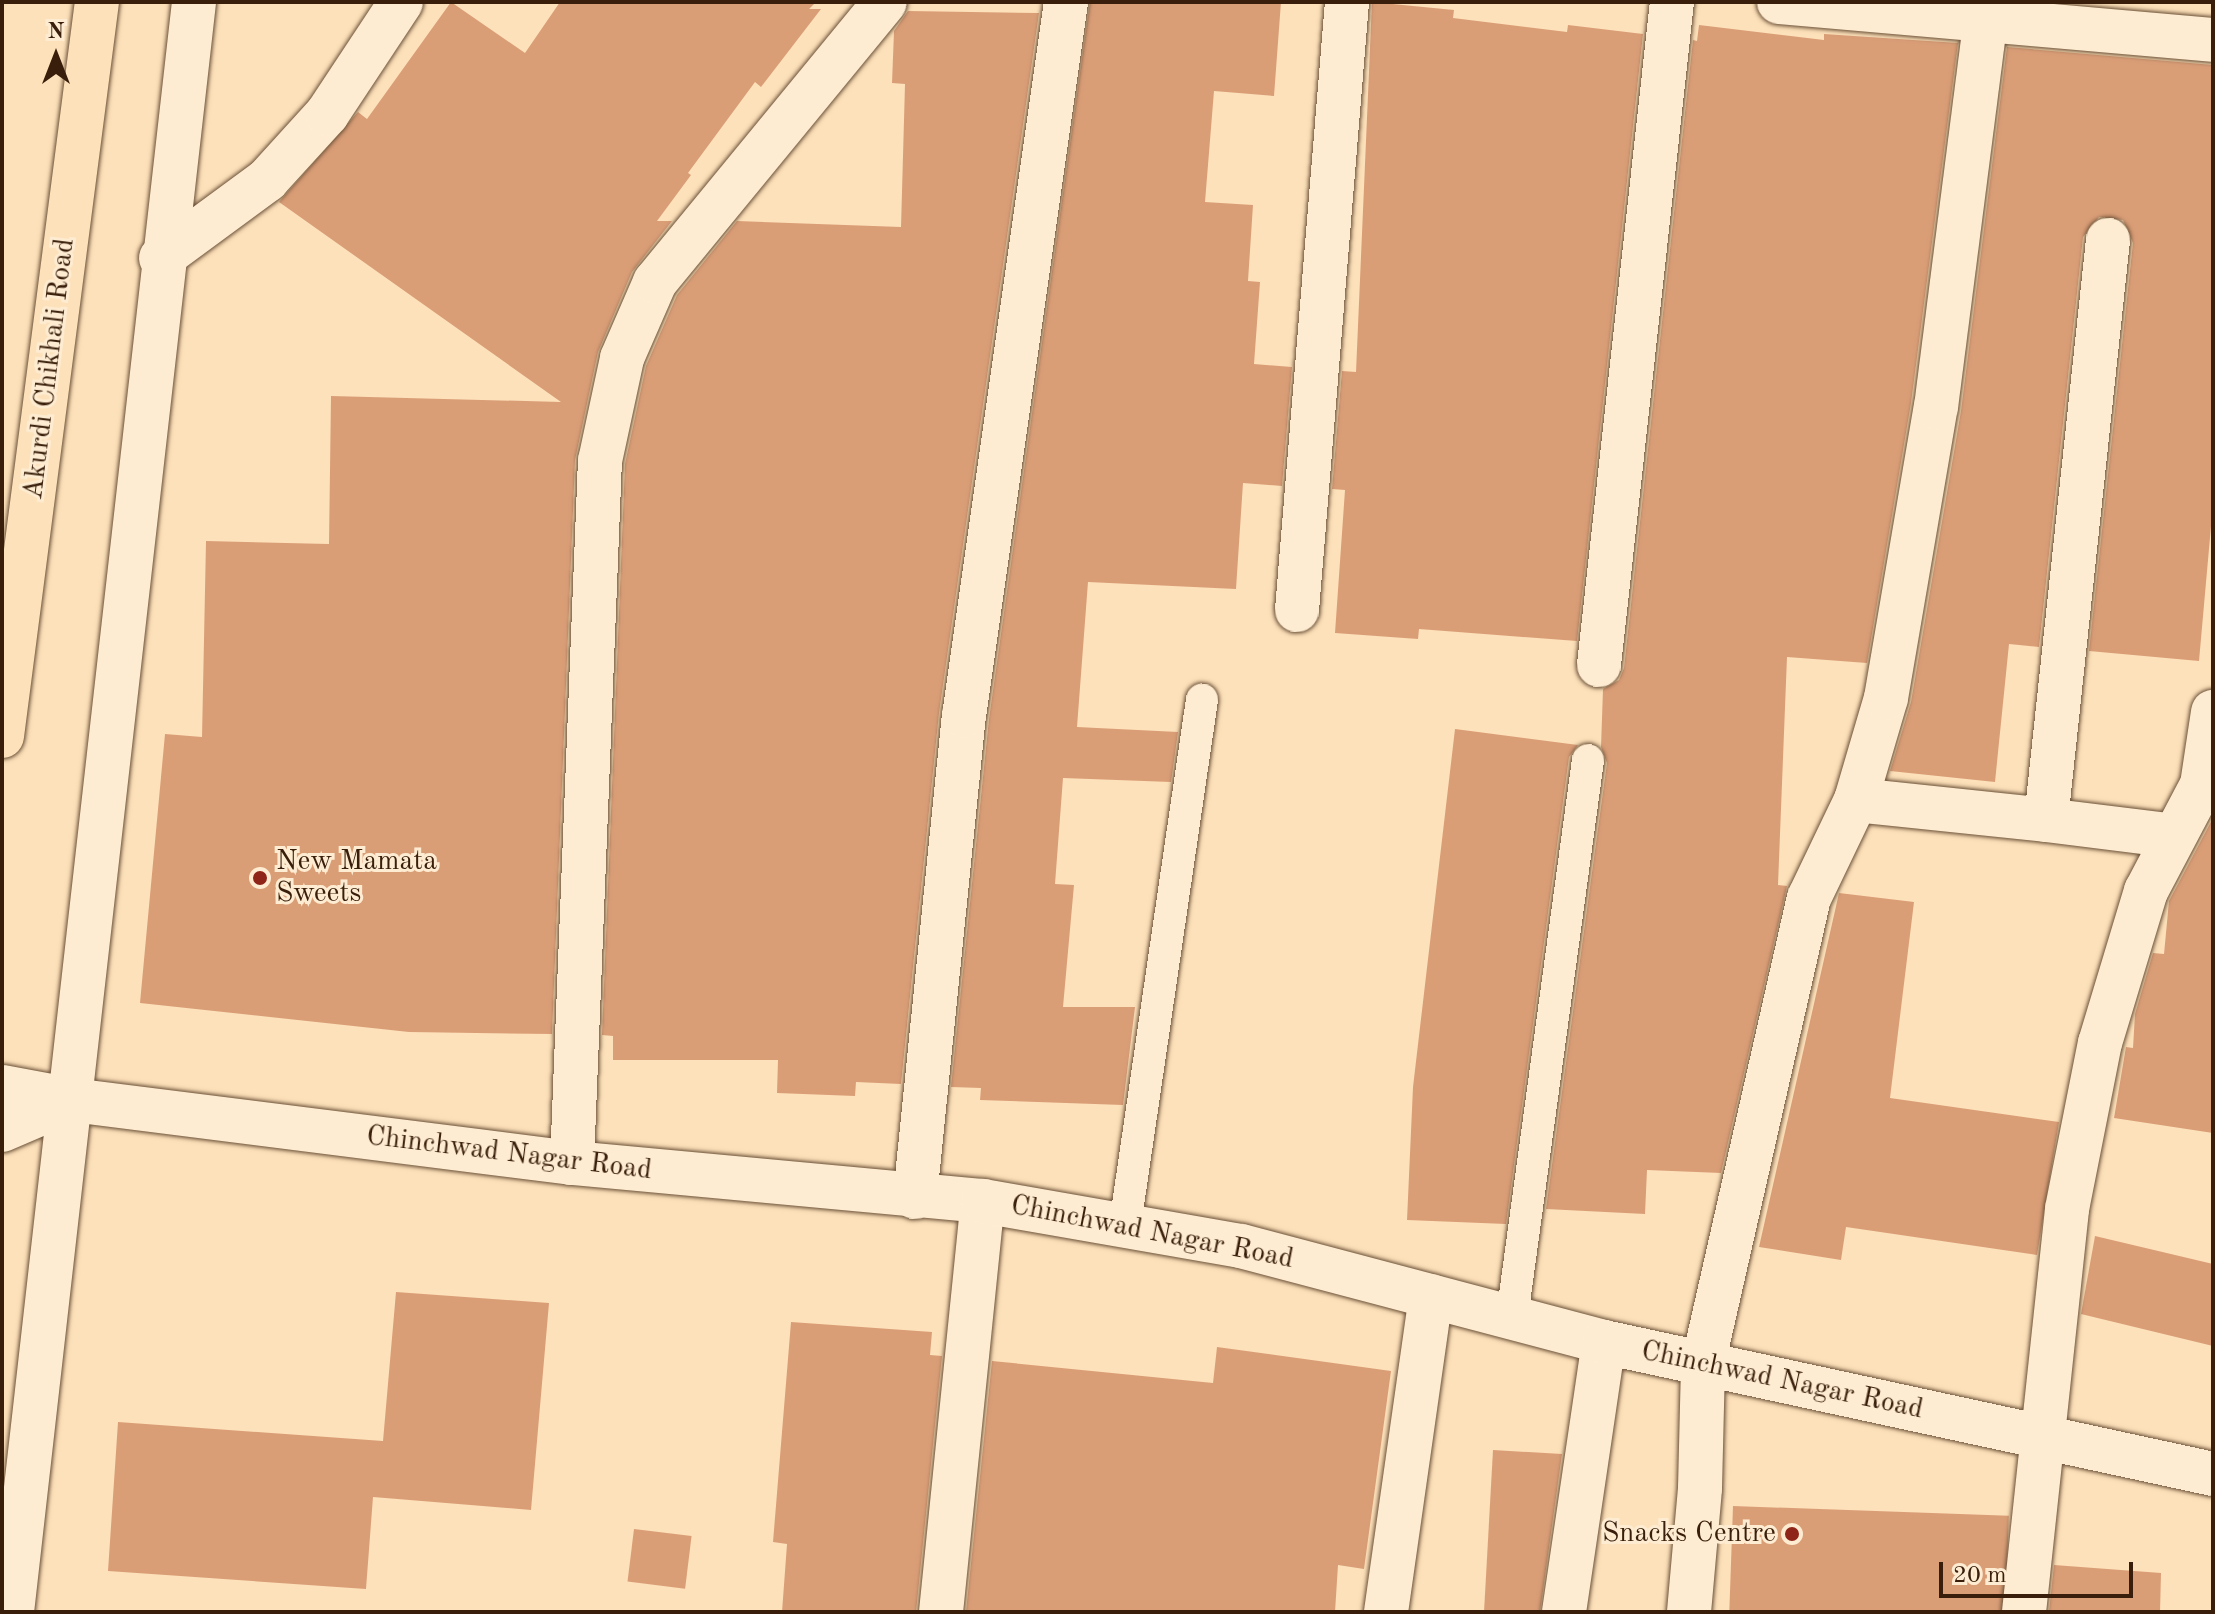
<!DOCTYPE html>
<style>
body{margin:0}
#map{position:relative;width:2215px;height:1614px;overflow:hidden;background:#fde1ba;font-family:"Old Standard TT",serif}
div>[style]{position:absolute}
.building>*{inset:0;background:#da9e77;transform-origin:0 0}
.roads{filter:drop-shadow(0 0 2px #6a5037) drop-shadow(0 0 2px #6a5037)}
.lane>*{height:32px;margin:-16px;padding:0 16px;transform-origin:16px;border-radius:16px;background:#feecd2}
.street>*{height:44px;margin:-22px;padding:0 22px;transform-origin:22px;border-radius:22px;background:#feecd2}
.secondary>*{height:44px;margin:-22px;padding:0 22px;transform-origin:22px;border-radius:22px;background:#feecd2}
.primary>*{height:44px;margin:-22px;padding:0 22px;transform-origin:22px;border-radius:22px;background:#fde1ba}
.dots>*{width:22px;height:22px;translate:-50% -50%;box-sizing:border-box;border:4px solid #feecd2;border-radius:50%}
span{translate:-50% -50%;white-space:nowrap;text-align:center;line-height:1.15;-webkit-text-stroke:6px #feecd2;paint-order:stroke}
.street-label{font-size:28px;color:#391f0b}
.poi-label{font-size:28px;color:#391f0b}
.left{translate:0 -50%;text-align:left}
.right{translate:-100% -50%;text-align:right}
.frame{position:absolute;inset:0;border:4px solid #391f0b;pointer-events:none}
.north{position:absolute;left:16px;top:16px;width:80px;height:80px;-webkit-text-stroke:6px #feecd2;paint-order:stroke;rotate:0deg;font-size:22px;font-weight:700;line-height:32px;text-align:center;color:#391f0b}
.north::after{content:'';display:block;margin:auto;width:28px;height:36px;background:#391f0b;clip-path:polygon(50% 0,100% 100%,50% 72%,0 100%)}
.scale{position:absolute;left:1939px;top:1562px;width:194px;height:36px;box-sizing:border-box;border:4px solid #391f0b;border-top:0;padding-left:10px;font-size:24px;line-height:28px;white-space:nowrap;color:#391f0b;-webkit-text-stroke:6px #feecd2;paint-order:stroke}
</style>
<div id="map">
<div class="building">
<i style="clip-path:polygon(451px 2px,525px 53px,560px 2px,816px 2px,809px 9px,821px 9px,761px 87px,755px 82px,688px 173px,691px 175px,657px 221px,672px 221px,632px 272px,598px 352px,575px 460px,552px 1034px,409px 1032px,140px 1003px,165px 734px,202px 737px,206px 541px,329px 544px,331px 396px,561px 402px,279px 202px,358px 112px,367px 119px)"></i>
<i style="clip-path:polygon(1090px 2px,1281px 2px,1274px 96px,1214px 91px,1205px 202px,1253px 205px,1248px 281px,1260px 282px,1254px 364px,1292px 367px,1282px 486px,1243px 483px,1236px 589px,1088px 582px,1077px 727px,1178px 732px,1171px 782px,1063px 778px,1055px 884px,1074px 885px,1063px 1007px,1135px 1007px,1123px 1105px,980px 1100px,981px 1088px,951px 1087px,989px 719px)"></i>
<i style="clip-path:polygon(1372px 2px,1454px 10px,1453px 18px,1567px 32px,1568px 25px,1643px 34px,1577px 641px,1419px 629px,1418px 639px,1335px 633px,1345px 490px,1332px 489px,1342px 371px,1356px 372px)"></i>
<i style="clip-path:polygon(908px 11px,1039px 13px,939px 713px,901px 1084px,856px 1082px,855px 1096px,777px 1093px,778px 1060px,613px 1060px,613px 1036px,602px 1035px,625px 464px,646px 366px,677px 295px,737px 221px,901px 227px,905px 84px,892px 83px,894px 31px)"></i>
<i style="clip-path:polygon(1699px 25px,1824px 40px,1824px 34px,1958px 43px,1911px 403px,1867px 663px,1787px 657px,1778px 885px,1787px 886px,1721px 1173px,1647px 1170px,1645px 1214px,1546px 1209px,1607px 763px,1601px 747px,1603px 689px,1619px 680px,1624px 668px,1693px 40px,1697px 41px)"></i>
<i style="clip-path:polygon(2007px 47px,2213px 65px,2213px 504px,2199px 661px,2089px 651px,2133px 243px,2123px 220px,2099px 217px,2083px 237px,2039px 647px,2009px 644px,1995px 782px,1890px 771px,1911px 702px,1961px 411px)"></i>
<i style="clip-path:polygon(1455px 729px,1578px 745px,1569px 757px,1506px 1224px,1407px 1220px,1413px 1087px)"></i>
<i style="clip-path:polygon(2213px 818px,2213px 1133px,2114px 1118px,2126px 1047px,2133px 1048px,2135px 1014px,2153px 953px,2164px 954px,2169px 901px)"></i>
<i style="clip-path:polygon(1839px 893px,1914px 902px,1890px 1098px,2059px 1122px,2037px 1255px,1846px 1227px,1841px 1260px,1759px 1247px)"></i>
<i style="clip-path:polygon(2095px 1236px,2213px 1264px,2213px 1346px,2081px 1314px)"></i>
<i style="clip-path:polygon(396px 1292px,549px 1303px,531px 1510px,373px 1497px,366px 1589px,108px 1571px,118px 1422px,383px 1441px)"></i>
<i style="clip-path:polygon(791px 1322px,932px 1332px,930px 1355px,942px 1356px,916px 1612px,782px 1612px,787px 1544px,773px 1542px)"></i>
<i style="clip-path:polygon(1217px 1347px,1391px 1371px,1364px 1569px,1338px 1565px,1335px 1612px,966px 1612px,992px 1361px,1213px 1383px)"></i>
<i style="clip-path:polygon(1493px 1450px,1562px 1454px,1540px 1612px,1484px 1612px)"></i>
<i style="left:1733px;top:1506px;width:276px;height:106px;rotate:2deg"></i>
<i style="left:634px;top:1529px;width:58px;height:53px;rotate:7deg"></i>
<i style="clip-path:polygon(2054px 1565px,2161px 1573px,2160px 1612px,2049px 1612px)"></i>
</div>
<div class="roads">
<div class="lane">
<i style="left:1125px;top:1225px;width:531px;rotate:-81.66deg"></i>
<i style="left:1512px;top:1317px;width:562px;rotate:-82.23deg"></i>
</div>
<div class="street">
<i style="left:1779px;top:2px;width:436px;rotate:5deg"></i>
<i style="left:2108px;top:240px;width:583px;rotate:96.1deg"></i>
<i style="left:2046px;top:820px;width:129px;rotate:7.1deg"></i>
<i style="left:161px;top:258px;width:132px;rotate:-36.3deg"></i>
<i style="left:267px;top:180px;width:89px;rotate:-47.7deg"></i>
<i style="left:327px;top:114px;width:134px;rotate:-56.5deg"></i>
<i style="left:1297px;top:610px;width:610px;rotate:-85.3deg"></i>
<i style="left:1599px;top:665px;width:667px;rotate:-83.72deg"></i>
<i style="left:1856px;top:800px;width:191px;rotate:6deg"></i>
<i style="left:572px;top:1163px;width:703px;rotate:-87.72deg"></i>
<i style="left:600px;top:461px;width:105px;rotate:-77.9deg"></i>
<i style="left:622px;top:358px;width:83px;rotate:-66.5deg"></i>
<i style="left:655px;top:282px;width:362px;rotate:-50.6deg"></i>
<i style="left:915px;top:1197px;width:483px;rotate:-84.2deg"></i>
<i style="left:964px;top:716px;width:721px;rotate:-81.87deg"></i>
<i style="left:941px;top:1612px;width:413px;rotate:-84.2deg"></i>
<i style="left:1386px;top:1612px;width:319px;rotate:-81.9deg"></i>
<i style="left:1564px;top:1612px;width:273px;rotate:-81.6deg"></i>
<i style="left:1689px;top:1612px;width:124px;rotate:-84.9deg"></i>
<i style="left:1700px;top:1488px;width:124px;rotate:-88.6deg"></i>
<i style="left:1703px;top:1364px;width:478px;rotate:-77.2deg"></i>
<i style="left:1809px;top:898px;width:109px;rotate:-64.4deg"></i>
<i style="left:1856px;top:800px;width:106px;rotate:-73.6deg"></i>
<i style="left:1886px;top:698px;width:295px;rotate:-80.3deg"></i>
<i style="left:1936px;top:407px;width:408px;rotate:-82.7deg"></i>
<i style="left:2024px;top:1612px;width:405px;rotate:-83.9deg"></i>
<i style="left:2067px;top:1209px;width:169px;rotate:-78.8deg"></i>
<i style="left:2100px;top:1043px;width:159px;rotate:-73.2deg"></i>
<i style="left:2146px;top:891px;width:120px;rotate:-62.2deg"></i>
<i style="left:2202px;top:785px;width:74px;rotate:-81.4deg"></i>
</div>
<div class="secondary">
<i style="left:2px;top:1087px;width:71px;rotate:10.5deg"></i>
<i style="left:72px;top:1100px;width:504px;rotate:7.18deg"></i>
<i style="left:572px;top:1163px;width:413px;rotate:5.3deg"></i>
<i style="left:983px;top:1201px;width:262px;rotate:9.9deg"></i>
<i style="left:1241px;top:1246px;width:375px;rotate:14.8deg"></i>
<i style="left:1604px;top:1342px;width:623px;rotate:12.23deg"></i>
<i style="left:2px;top:1130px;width:76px;rotate:-23.2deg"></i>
<i style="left:12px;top:1612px;width:1620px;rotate:-83.55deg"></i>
</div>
<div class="primary">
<i style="left:2px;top:736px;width:740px;rotate:-82.63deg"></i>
</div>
</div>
<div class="dots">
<i style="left:260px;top:878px;background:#8f2418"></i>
<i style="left:1792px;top:1534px;background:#8f2418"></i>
</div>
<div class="street-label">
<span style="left:50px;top:369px;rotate:-83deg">Akurdi Chikhali Road</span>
<span style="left:509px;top:1154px;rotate:7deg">Chinchwad Nagar Road</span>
<span style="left:1152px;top:1233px;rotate:11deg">Chinchwad Nagar Road</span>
<span style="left:1782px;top:1381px;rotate:12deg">Chinchwad Nagar Road</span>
</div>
<div class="poi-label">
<span class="left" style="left:276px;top:878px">New Mamata<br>Sweets</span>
<span class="right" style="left:1776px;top:1534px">Snacks Centre</span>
</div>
<div class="frame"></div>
<div class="north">N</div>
<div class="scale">20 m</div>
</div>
